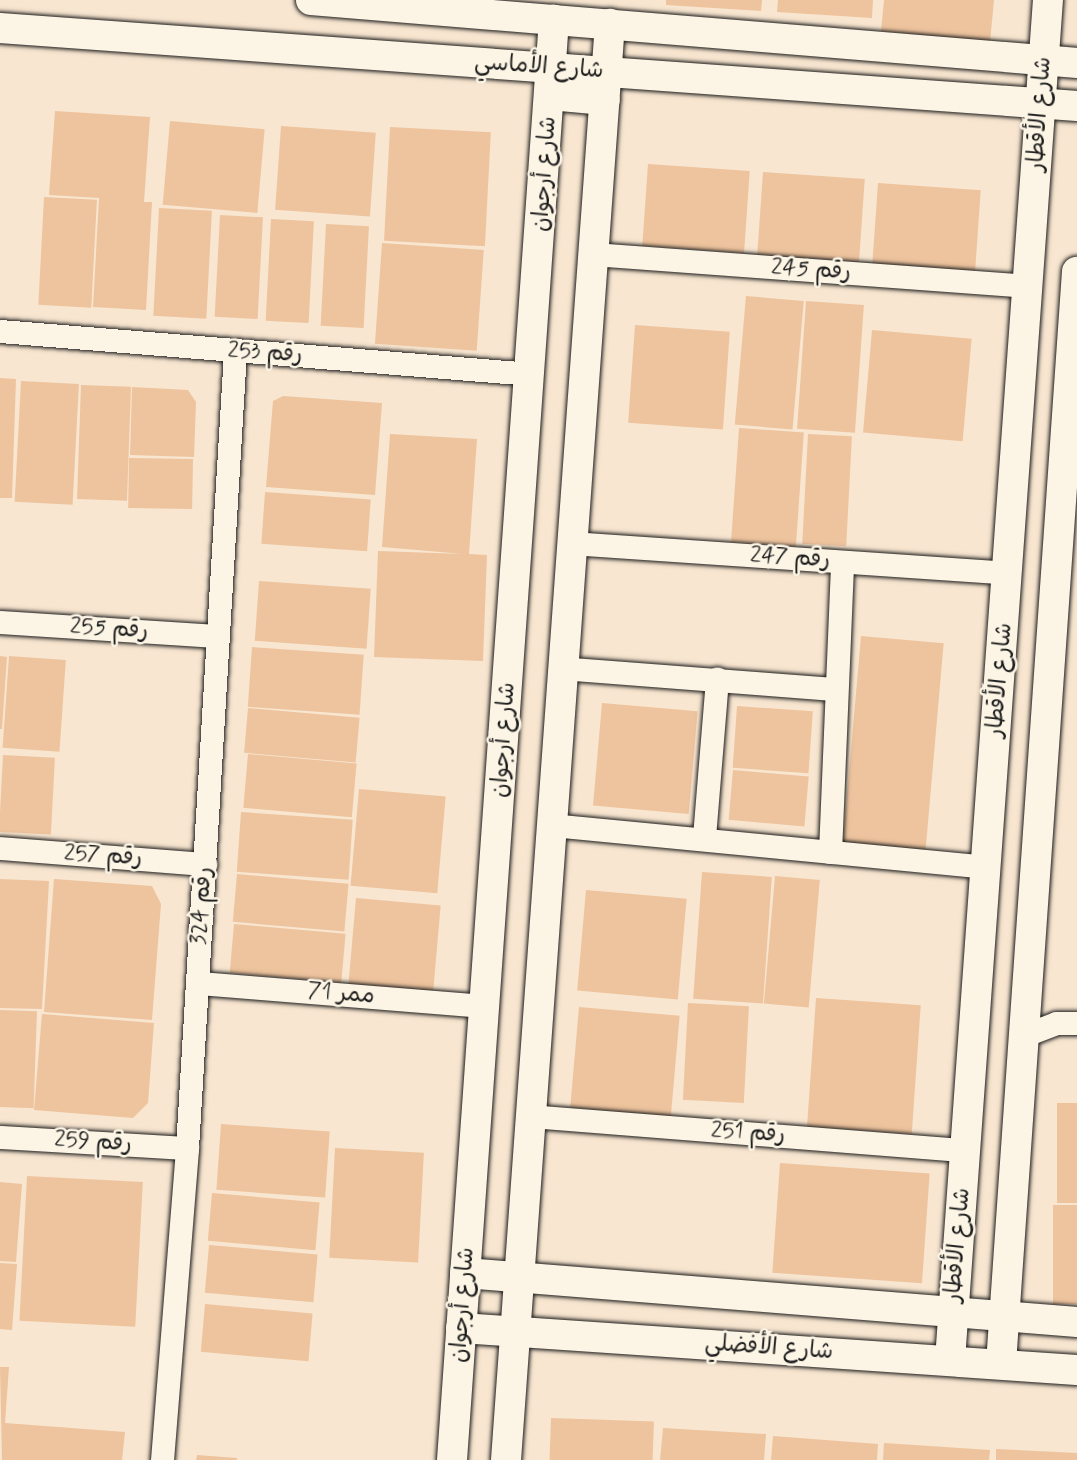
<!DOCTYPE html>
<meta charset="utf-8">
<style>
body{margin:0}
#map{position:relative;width:1077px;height:1460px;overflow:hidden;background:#f8e6d0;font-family:Mynerve,"Playpen Sans Arabic",sans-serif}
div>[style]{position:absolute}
.building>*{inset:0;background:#eec49e;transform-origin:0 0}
.roads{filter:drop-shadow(0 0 2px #1c1c1c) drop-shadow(0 0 2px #1c1c1c)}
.minor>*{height:23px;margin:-11.5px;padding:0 11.5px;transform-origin:11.5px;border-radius:11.5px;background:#fcf5e5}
.tertiary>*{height:30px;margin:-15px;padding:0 15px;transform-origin:15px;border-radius:15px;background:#fcf5e5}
span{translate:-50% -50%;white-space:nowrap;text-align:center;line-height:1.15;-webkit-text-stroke:5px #fcf5e5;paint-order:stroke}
.street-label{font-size:23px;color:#1c1c1c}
</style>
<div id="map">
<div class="building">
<i style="clip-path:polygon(666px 0,762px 0,761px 11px,666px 5px)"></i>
<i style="clip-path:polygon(778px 0,873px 0,872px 18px,777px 12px)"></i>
<i style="clip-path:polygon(884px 0,994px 0,990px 42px,881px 31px)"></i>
<i style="clip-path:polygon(55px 111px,150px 117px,144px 202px,152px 202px,146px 310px,93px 307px,99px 198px,49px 195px)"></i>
<i style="left:170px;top:121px;width:95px;height:84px;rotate:5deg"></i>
<i style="left:281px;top:126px;width:95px;height:84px;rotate:4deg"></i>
<i style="left:390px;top:127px;width:101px;height:114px;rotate:3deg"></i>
<i style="left:648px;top:164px;width:102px;height:82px;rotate:4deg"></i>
<i style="left:763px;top:172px;width:102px;height:83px;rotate:4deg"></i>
<i style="left:878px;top:183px;width:103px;height:81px;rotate:4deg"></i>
<i style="left:44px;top:197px;width:53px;height:108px;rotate:3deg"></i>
<i style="left:159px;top:208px;width:53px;height:108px;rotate:3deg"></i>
<i style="left:220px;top:215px;width:43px;height:102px;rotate:3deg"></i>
<i style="left:271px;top:219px;width:43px;height:102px;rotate:3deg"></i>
<i style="left:326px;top:224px;width:43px;height:102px;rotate:3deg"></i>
<i style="left:382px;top:243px;width:102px;height:101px;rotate:4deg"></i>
<i style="left:746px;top:296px;width:58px;height:129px;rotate:5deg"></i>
<i style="left:806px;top:301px;width:58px;height:128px;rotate:4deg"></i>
<i style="left:635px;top:325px;width:95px;height:98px;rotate:4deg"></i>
<i style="left:872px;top:330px;width:100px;height:103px;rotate:5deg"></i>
<i style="clip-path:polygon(0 378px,16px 379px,12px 498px,0 498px)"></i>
<i style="left:21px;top:381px;width:58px;height:121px;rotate:3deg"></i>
<i style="left:81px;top:385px;width:50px;height:114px;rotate:2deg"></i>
<i style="clip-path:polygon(132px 387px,188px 390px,196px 402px,194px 457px,130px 455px)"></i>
<i style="clip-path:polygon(283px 396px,382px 403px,375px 495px,266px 487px,273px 401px)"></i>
<i style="left:739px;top:428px;width:65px;height:114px;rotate:4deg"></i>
<i style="clip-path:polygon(390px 434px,477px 439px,469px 554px,487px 555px,483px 661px,374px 657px,378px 551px,463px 554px,382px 547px)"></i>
<i style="left:808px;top:434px;width:44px;height:110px;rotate:3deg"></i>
<i style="left:129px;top:458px;width:64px;height:50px;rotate:1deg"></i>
<i style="left:265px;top:492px;width:106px;height:52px;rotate:4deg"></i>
<i style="left:259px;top:581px;width:112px;height:60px;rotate:4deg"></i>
<i style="left:861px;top:636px;width:83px;height:210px;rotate:5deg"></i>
<i style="left:252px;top:647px;width:112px;height:60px;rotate:4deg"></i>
<i style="clip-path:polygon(0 656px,7px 657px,2px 729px,0 729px)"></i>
<i style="left:9px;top:656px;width:57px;height:92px;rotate:4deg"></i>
<i style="left:602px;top:703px;width:96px;height:103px;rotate:5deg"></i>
<i style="left:737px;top:706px;width:76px;height:62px;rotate:4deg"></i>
<i style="left:248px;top:708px;width:112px;height:45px;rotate:5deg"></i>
<i style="left:248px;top:754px;width:109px;height:54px;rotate:5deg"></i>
<i style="left:3px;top:755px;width:52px;height:77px;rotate:3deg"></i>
<i style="left:733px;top:770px;width:76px;height:50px;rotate:5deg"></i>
<i style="left:359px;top:789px;width:87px;height:97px;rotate:5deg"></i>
<i style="left:241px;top:812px;width:112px;height:60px;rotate:4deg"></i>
<i style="left:702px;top:872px;width:70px;height:127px;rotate:4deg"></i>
<i style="left:237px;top:874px;width:112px;height:48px;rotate:5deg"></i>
<i style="left:775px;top:876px;width:45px;height:128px;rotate:5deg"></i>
<i style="clip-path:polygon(0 879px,49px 881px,42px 1009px,0 1008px)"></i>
<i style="clip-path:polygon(54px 879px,152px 886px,161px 904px,152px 1020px,44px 1012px)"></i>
<i style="left:586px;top:890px;width:101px;height:101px;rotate:5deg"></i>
<i style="left:356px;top:898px;width:85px;height:102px;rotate:5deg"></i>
<i style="left:234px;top:924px;width:112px;height:49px;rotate:5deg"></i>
<i style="left:816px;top:998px;width:105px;height:129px;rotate:4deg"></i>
<i style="left:688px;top:1003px;width:61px;height:97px;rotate:3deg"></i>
<i style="left:579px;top:1007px;width:101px;height:101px;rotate:5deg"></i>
<i style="left:0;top:1010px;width:37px;height:97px;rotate:2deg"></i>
<i style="clip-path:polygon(42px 1014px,154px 1023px,148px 1103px,133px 1118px,34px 1110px)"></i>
<i style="left:1057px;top:1103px;width:20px;height:100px"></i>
<i style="left:221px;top:1124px;width:109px;height:66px;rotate:4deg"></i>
<i style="left:335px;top:1148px;width:89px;height:110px;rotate:3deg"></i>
<i style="left:780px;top:1163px;width:150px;height:110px;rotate:4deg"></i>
<i style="left:27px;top:1176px;width:116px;height:145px;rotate:3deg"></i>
<i style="clip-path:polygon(0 1182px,22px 1184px,16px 1262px,0 1261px)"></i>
<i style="left:212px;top:1193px;width:108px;height:48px;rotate:5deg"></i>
<i style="left:1053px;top:1205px;width:24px;height:99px"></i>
<i style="left:209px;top:1245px;width:109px;height:48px;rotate:5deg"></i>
<i style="clip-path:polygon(0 1263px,17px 1264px,12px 1330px,0 1329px)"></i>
<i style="left:205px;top:1304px;width:108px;height:48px;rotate:5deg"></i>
<i style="clip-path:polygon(0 1367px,9px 1367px,5px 1423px,125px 1432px,122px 1460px,2px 1460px)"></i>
<i style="left:551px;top:1418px;width:103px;height:42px;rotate:2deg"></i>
<i style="clip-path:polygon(663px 1428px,766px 1434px,764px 1460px,660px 1460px)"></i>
<i style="clip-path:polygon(773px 1436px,878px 1444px,877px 1460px,771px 1460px)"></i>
<i style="clip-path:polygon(884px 1443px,990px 1450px,989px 1460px,883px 1460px)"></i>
<i style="clip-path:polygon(996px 1449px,1077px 1453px,1077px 1460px,996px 1460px)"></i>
<i style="clip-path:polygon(197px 1455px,237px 1458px,237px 1460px,196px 1460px)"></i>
</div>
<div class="roads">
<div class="minor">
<i style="left:594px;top:254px;width:435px;rotate:4.2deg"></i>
<i style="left:0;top:331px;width:533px;rotate:4.63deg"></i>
<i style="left:571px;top:543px;width:439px;rotate:3.9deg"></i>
<i style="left:0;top:622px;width:217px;rotate:3.7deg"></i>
<i style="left:560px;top:668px;width:276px;rotate:4.4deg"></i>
<i style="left:551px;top:825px;width:435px;rotate:5.5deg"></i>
<i style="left:704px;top:837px;width:159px;rotate:-85.3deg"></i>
<i style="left:0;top:848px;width:206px;rotate:4.5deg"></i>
<i style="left:830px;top:852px;width:290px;rotate:-87.6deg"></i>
<i style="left:198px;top:983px;width:288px;rotate:4.6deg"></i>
<i style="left:1025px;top:1035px;width:33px;rotate:-21deg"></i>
<i style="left:1056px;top:1023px;width:21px"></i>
<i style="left:530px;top:1116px;width:437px;rotate:4.5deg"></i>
<i style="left:0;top:1137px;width:187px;rotate:3.4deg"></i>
<i style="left:162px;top:1460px;width:313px;rotate:-85.4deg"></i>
<i style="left:187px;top:1148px;width:798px;rotate:-86.55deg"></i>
</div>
<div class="tertiary">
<i style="left:311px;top:0;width:769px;rotate:4.7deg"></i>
<i style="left:0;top:28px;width:1080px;rotate:4.14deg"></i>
<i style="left:550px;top:95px;width:55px;rotate:5.2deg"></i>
<i style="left:465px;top:1273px;width:614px;rotate:4.58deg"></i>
<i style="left:461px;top:1328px;width:617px;rotate:3.9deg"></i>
<i style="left:950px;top:1360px;width:1364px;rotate:-85.88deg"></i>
<i style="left:1001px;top:1364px;width:1095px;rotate:-86.02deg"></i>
<i style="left:452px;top:1460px;width:1444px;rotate:-85.95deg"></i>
<i style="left:506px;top:1460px;width:1440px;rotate:-85.86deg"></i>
</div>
</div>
<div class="street-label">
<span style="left:539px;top:67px;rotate:4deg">شارع الأماسي</span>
<span style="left:1040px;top:114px;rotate:-86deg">شارع الأقطار</span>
<span style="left:545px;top:174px;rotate:-86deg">شارع أرجوان</span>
<span style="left:811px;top:270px;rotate:4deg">رقم 245</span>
<span style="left:265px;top:353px;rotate:4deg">رقم 253</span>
<span style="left:790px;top:558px;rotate:4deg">رقم 247</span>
<span style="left:109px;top:629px;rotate:4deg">رقم 255</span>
<span style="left:1000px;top:680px;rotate:-85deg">شارع الأقطار</span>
<span style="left:504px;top:740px;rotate:-86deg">شارع أرجوان</span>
<span style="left:103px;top:856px;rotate:4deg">رقم 257</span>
<span style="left:202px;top:906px;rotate:-86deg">رقم 324</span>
<span style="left:341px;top:994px;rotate:5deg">ممر 71</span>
<span style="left:748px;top:1133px;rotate:4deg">رقم 251</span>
<span style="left:93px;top:1142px;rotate:4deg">رقم 259</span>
<span style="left:958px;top:1245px;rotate:-85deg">شارع الأقطار</span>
<span style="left:463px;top:1305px;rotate:-86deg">شارع أرجوان</span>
<span style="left:769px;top:1348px;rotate:4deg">شارع الأفضلي</span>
</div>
</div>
